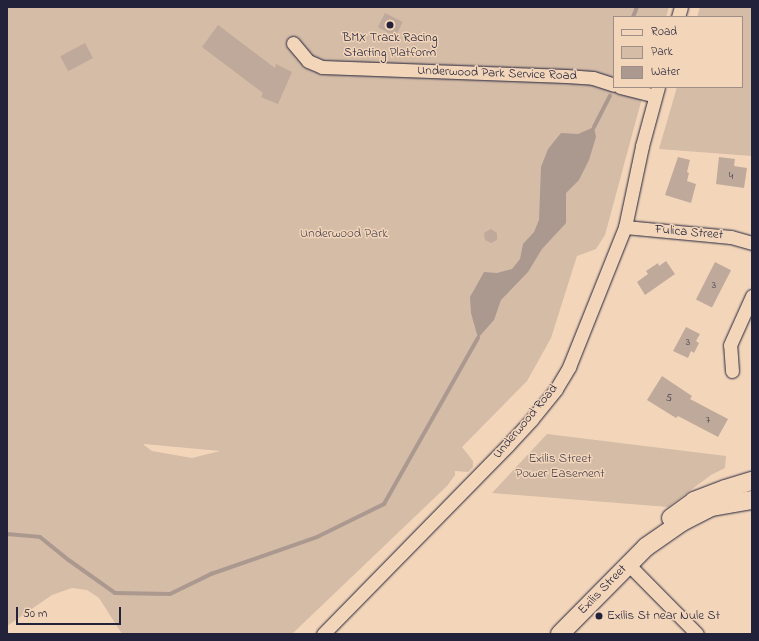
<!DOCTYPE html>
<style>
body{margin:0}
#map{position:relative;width:759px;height:641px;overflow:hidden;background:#f3d6ba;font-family:"Indie Flower",sans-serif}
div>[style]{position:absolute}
.green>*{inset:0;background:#d5bca7}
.water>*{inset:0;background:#ab988f}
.stream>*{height:4px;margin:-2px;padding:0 2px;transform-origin:2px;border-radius:2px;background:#ab988f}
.building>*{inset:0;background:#bfa99b;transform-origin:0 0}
.roads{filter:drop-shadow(0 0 1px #22223b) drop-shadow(0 0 1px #22223b)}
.street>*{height:13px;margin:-6.5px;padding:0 6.5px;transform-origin:6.5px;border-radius:6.5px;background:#f3d6ba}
.secondary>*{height:18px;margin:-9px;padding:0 9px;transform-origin:9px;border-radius:9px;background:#f3d6ba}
.dots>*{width:11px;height:11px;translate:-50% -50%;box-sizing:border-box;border:2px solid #f3d6ba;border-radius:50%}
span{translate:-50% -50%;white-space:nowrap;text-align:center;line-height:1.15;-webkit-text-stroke:3px #f3d6ba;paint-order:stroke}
.number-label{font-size:11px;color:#494453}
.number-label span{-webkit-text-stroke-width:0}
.poi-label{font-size:13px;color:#22223b}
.left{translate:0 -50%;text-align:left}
.street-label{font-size:13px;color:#22223b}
.park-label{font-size:13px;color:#464151}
.frame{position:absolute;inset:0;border:8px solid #22223b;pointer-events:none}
.legend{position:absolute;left:613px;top:16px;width:130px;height:72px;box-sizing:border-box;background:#f3d6ba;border:1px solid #9f8e87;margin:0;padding:5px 7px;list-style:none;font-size:12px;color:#22223b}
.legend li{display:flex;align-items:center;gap:8px;height:20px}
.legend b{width:20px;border:1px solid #9f8e87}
.scale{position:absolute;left:16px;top:607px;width:105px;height:18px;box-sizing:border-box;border:2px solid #22223b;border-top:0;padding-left:5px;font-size:12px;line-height:14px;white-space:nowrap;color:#22223b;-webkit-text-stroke:3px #f3d6ba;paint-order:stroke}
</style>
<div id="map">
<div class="green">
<i style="clip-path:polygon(evenodd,7px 7px,669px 7px,666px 17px,614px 17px,614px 87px,645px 87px,605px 235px,596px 249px,577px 256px,551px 338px,536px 365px,527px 381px,462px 447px,473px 461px,473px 467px,468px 472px,455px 471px,455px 475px,447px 486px,292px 634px,122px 634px,99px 598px,87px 590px,72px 588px,52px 595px,7px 626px,7px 7px,144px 445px,144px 444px,220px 451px,192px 458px,152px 451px,144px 445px)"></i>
<i style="clip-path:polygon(700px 7px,752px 7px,752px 156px,659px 149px,677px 87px,742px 87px,742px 17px,697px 17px)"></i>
<i style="clip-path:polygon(547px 434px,726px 456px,725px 468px,711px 475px,668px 507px,492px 493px)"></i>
</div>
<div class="water">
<i style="clip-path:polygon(594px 127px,596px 137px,589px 160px,579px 180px,566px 193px,566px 223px,542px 249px,528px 272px,501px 300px,494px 320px,478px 338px,471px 313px,470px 297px,484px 272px,497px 273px,512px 269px,520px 259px,523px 244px,534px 232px,539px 220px,541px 167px,548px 149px,561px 133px,578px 134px)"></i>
</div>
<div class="stream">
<i style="left:633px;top:17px;width:11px;rotate:-68deg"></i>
<i style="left:594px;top:127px;width:35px;rotate:-63deg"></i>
<i style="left:7px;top:534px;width:33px;rotate:5deg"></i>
<i style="left:40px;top:537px;width:38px;rotate:39deg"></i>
<i style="left:70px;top:561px;width:55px;rotate:35.4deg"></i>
<i style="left:115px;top:593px;width:55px;rotate:1deg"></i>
<i style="left:170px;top:594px;width:46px;rotate:-26deg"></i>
<i style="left:211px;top:574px;width:112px;rotate:-19.2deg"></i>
<i style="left:317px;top:537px;width:75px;rotate:-26.2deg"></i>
<i style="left:384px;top:504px;width:191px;rotate:-60.5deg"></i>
</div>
<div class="building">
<i style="left:385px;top:13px;width:20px;height:16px;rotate:27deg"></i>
<i style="clip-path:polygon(218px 25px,275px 68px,276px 64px,292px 72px,278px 104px,261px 97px,263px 93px,202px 47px)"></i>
<i style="left:85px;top:43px;width:17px;height:28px;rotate:62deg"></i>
<i style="clip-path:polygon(678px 157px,690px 160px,687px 172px,689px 173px,687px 181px,696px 184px,691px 203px,665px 195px)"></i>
<i style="clip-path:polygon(719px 157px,735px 159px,734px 166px,747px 168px,744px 188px,716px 184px)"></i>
<i style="clip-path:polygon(491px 229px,497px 233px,497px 240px,491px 243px,485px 240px,484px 233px)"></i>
<i style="clip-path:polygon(666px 261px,675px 274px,645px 295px,637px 282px,648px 274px,646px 271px,658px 263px,659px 266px)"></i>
<i style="left:715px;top:262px;width:18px;height:42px;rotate:27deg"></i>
<i style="clip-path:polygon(686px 327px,700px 334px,696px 341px,699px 343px,694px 353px,691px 351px,688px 358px,673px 351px)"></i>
<i style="clip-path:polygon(662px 376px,692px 396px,690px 399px,728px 419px,718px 437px,678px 416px,676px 418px,647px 400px)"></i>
</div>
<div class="roads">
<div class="street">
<i style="left:678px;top:17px;width:10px;rotate:-73deg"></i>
<i style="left:293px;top:43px;width:23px;rotate:50deg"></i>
<i style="left:308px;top:61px;width:15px;rotate:23deg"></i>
<i style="left:322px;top:67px;width:244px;rotate:2.1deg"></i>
<i style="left:566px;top:76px;width:27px;rotate:4deg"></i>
<i style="left:593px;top:78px;width:22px;rotate:18deg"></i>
<i style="left:620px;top:87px;width:36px;rotate:14deg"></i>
<i style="left:625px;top:227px;width:106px;rotate:5.4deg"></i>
<i style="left:731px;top:237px;width:22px;rotate:16deg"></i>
<i style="left:732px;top:371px;width:26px;rotate:-94deg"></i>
<i style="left:730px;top:345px;width:54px;rotate:-65.8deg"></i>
<i style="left:628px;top:564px;width:98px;rotate:45.4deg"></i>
<i style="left:323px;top:634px;width:264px;rotate:-45.6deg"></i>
<i style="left:508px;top:445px;width:35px;rotate:-47deg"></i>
<i style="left:532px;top:419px;width:38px;rotate:-51deg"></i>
<i style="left:556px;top:389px;width:26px;rotate:-59deg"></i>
<i style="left:569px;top:367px;width:151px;rotate:-68.2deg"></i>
<i style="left:625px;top:227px;width:83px;rotate:-78.1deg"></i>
<i style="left:642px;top:146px;width:61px;rotate:-74.8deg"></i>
</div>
<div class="secondary">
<i style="left:671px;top:518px;width:29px;rotate:-36deg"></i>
<i style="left:694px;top:501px;width:33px;rotate:-21deg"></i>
<i style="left:725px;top:489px;width:28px;rotate:-17deg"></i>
<i style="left:560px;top:634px;width:122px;rotate:-45.3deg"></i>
<i style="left:646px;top:547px;width:44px;rotate:-34.8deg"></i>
<i style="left:682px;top:522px;width:34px;rotate:-27deg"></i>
<i style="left:712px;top:507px;width:41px;rotate:-9.9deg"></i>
</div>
</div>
<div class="dots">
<i style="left:390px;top:25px;background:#22223b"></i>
<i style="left:599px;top:616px;background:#22223b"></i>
</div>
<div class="number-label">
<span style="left:731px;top:176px">4</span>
<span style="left:714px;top:285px">3</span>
<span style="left:688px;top:342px">3</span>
<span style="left:669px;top:398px">5</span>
<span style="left:708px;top:420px">7</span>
</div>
<div class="poi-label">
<span style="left:390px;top:46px">BMX Track Racing<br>Starting Platform</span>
<span class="left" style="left:607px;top:616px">Exilis St near Nule St</span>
</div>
<div class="street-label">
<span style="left:497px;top:74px;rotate:2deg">Underwood Park Service Road</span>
<span style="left:689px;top:233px;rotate:5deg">Fulica Street</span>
<span style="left:526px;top:422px;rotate:-50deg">Underwood Road</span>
<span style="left:603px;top:590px;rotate:-46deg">Exilis Street</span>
</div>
<div class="park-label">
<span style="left:344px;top:234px">Underwood Park</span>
<span style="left:560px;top:467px">Exilis Street<br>Power Easement</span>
</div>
<div class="frame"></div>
<ul class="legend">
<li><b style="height:5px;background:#f3d6ba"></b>Road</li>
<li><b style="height:11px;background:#d5bca7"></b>Park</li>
<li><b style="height:11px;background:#ab988f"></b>Water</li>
</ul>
<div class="scale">50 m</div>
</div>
